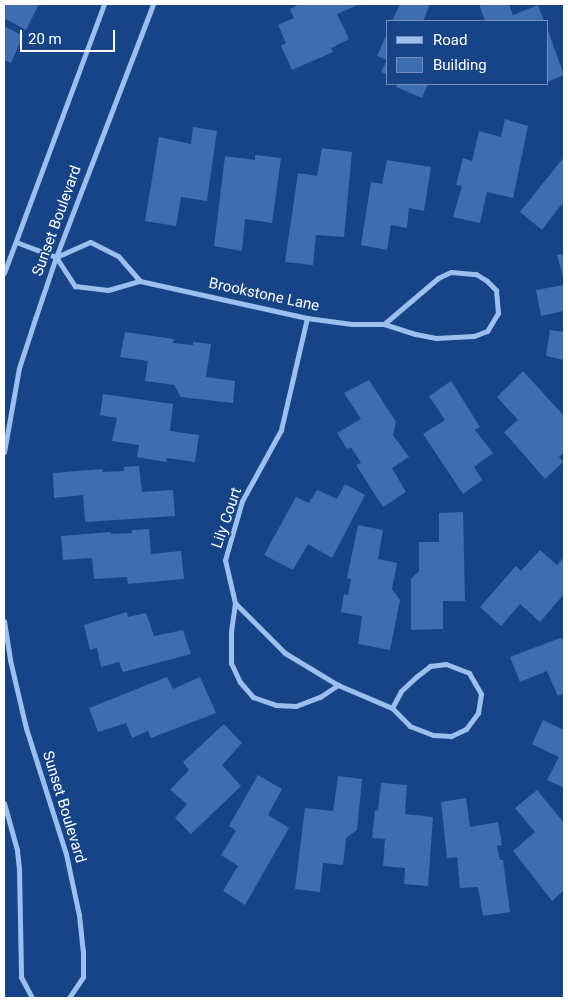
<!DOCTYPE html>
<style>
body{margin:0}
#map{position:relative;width:568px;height:1002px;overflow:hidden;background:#164487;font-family:Roboto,sans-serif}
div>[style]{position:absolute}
.building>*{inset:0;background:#3e6eb1}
.minor>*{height:5px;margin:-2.5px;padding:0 2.5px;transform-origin:2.5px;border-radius:2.5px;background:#9cbfee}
span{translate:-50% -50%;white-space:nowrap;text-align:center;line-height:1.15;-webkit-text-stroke:4px #164487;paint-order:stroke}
.street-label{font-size:15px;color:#fff}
.frame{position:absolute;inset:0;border:5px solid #fff;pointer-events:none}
.legend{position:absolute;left:386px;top:20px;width:162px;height:65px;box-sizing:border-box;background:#164487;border:1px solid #738fb7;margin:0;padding:6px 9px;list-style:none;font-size:15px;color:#fff}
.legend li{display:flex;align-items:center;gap:10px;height:25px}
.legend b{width:25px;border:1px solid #738fb7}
.scale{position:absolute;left:20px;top:30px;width:95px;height:22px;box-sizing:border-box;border:2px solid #fff;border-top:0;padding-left:6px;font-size:15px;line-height:18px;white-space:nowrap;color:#fff;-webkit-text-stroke:4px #164487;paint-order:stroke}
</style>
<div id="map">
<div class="building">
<i style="clip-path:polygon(4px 4px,39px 4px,26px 30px,4px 18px)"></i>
<i style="clip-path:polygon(300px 4px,360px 4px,337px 14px,349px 39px,331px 48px,333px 52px,292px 70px,281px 46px,286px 43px,278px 25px,294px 18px,290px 9px)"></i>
<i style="clip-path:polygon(400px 4px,430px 4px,423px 21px,392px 21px)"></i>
<i style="clip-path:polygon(479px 4px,509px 4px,513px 15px,538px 5px,544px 21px,485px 21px)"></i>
<i style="clip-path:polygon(4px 26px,23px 36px,11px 63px,4px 60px)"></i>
<i style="clip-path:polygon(547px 28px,564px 75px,547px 82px)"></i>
<i style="clip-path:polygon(387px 34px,387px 60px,377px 56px)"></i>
<i style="clip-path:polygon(387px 60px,387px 74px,381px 72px)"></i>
<i style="clip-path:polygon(398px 84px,428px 84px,422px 98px,396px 87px)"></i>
<i style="clip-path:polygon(505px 119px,528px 126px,513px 198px,487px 192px,480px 223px,453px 217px,462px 186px,456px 185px,463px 158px,472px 161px,479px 131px,501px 137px)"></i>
<i style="clip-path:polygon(193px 127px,217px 131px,207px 201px,181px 197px,176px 226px,145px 221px,159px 137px,191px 144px)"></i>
<i style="clip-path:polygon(322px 148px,352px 152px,344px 237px,316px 235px,313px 265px,285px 262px,298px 173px,317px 176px)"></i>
<i style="clip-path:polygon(255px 155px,281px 158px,272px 223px,245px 219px,242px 251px,214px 246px,225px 156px,255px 160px)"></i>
<i style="clip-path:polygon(564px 157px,564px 207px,561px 205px,542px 230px,520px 212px)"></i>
<i style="clip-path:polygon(387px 160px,431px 167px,424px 211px,409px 208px,407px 228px,391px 225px,387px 250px,361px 245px,371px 182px,382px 184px)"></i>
<i style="clip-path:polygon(564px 254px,564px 280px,557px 255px)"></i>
<i style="clip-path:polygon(564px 285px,564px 311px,541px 316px,536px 290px)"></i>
<i style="clip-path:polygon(550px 330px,564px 332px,564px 360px,546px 356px)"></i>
<i style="clip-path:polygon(125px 332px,174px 339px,173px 343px,193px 345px,193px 342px,211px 344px,206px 377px,235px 381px,233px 403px,181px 397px,174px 385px,145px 381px,148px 361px,120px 357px)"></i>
<i style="clip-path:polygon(523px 371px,564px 416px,564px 452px,559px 457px,563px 462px,545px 479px,504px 432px,518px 420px,497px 397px)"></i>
<i style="clip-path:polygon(369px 380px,396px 422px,393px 435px,409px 457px,392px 468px,406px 492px,383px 507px,356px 465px,361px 463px,351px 447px,347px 449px,337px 433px,361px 419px,344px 393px)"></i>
<i style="clip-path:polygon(451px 381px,480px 427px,475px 430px,493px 453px,474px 467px,482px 480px,463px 494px,423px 434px,445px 420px,429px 396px)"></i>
<i style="clip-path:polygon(103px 394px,173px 404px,170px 431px,199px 435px,195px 462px,167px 458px,166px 462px,137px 457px,139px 445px,112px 441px,117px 418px,100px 415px)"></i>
<i style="clip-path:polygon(139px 466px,142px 492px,173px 490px,175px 516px,85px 522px,83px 495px,54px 498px,53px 473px,102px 469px,103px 472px,124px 471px,124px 467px)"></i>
<i style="clip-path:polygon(345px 484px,365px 495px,332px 558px,308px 544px,293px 570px,264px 555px,296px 497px,309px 503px,317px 490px,337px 499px)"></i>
<i style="clip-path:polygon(463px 512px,465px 601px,443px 601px,443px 629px,411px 630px,411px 579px,419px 571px,419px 542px,439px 542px,439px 513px)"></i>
<i style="clip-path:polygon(358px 525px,383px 530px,378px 559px,397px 563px,392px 589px,400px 600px,390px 650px,358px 644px,362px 616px,341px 612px,344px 594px,348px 595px,351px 579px,347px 578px)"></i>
<i style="clip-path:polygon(149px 529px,151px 554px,181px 551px,184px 579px,128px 584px,127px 577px,94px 579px,92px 558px,63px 560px,61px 536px,111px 532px,111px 534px,132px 533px,132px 530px)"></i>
<i style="clip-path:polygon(540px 550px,557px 565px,564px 557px,564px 594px,540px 622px,520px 604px,501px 626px,480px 607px,516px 566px,521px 571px)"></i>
<i style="clip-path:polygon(127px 612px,128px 617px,146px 613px,154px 636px,183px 630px,191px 654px,123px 672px,119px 662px,101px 667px,97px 648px,90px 650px,84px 625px)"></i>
<i style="clip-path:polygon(560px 638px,564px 640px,564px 693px,558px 696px,547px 671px,520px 682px,510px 657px)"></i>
<i style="clip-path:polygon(167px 677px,173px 689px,200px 677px,216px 713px,151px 738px,148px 731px,132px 738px,126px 723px,98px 732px,89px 708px)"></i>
<i style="clip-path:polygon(543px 720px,564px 730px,564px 788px,547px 780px,559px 757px,532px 744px)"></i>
<i style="clip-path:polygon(224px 724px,242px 743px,222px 765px,241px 786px,191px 834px,175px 818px,187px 804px,170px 790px,189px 770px,183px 762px)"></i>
<i style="clip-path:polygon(258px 775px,282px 789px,268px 815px,289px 828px,245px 905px,223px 891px,238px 866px,221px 855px,236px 831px,229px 826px)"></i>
<i style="clip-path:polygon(338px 776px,362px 779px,357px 830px,346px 838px,343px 865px,323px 863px,320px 892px,295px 889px,305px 808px,333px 811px)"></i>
<i style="clip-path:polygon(381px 783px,407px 785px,405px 814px,433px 817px,428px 886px,404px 884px,405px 868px,383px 866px,385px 839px,372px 838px,375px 810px,378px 811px)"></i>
<i style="clip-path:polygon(537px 790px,564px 823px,564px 890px,552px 901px,513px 851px,535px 832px,515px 808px)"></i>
<i style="clip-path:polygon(466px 798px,470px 827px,498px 822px,502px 845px,497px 846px,500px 860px,503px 860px,510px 912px,483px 916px,478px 887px,460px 888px,457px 857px,447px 858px,441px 802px)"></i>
</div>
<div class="minor">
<i style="left:16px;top:242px;width:43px;rotate:20.6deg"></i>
<i style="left:56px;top:257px;width:35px;rotate:57deg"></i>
<i style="left:75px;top:286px;width:33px;rotate:7deg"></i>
<i style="left:108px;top:290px;width:33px;rotate:-16deg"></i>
<i style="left:140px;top:281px;width:33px;rotate:-131deg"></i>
<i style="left:118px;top:256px;width:31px;rotate:-153deg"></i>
<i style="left:90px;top:242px;width:37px;rotate:156deg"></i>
<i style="left:451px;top:272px;width:25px;rotate:5deg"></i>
<i style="left:476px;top:274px;width:13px;rotate:32deg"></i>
<i style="left:487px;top:281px;width:13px;rotate:45deg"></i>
<i style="left:496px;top:290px;width:23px;rotate:85deg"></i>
<i style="left:498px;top:313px;width:21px;rotate:121deg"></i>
<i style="left:487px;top:331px;width:14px;rotate:159deg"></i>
<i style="left:474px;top:336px;width:38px;rotate:177deg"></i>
<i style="left:436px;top:338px;width:21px;rotate:-169deg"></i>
<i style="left:415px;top:334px;width:33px;rotate:-162deg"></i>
<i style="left:384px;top:324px;width:71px;rotate:-40.4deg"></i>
<i style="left:438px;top:278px;width:14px;rotate:-25deg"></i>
<i style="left:4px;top:273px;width:287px;rotate:-69.6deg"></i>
<i style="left:140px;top:281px;width:171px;rotate:12.5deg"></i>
<i style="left:307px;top:318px;width:45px;rotate:7.6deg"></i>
<i style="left:352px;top:324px;width:32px"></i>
<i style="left:307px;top:318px;width:115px;rotate:103.1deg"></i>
<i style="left:281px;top:430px;width:81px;rotate:118.8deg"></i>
<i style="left:242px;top:501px;width:61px;rotate:106.1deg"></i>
<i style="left:225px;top:560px;width:44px;rotate:76.9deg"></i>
<i style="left:235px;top:603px;width:71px;rotate:45deg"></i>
<i style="left:285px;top:653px;width:62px;rotate:31.1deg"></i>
<i style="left:338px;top:685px;width:59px;rotate:23.1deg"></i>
<i style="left:4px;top:452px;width:85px;rotate:-79.9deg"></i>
<i style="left:19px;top:368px;width:52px;rotate:-71.9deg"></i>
<i style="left:35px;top:319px;width:65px;rotate:-71.3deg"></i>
<i style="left:56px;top:257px;width:271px;rotate:-69deg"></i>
<i style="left:235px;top:603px;width:30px;rotate:98deg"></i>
<i style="left:231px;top:633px;width:30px;rotate:90deg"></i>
<i style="left:231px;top:663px;width:21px;rotate:65deg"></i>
<i style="left:240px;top:682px;width:20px;rotate:49deg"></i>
<i style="left:253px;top:697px;width:24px;rotate:19deg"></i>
<i style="left:276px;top:705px;width:20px;rotate:3deg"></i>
<i style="left:296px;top:706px;width:26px;rotate:-21deg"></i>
<i style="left:320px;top:697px;width:22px;rotate:-34deg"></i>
<i style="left:4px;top:621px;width:39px;rotate:81deg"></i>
<i style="left:10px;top:660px;width:70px;rotate:76.8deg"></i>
<i style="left:26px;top:728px;width:132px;rotate:72.4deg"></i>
<i style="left:66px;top:854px;width:62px;rotate:78deg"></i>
<i style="left:79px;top:915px;width:36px;rotate:84deg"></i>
<i style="left:83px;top:951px;width:26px;rotate:90deg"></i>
<i style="left:83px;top:977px;width:25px;rotate:124deg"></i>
<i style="left:446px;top:664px;width:25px;rotate:21deg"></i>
<i style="left:469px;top:673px;width:24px;rotate:60deg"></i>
<i style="left:481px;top:694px;width:19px;rotate:99deg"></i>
<i style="left:478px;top:713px;width:20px;rotate:127deg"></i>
<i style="left:466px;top:729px;width:17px;rotate:155deg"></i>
<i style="left:451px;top:736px;width:18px;rotate:-177deg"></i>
<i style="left:433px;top:735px;width:25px;rotate:-159deg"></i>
<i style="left:410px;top:726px;width:25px;rotate:-135deg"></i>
<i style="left:392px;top:708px;width:19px;rotate:-62deg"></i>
<i style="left:401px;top:691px;width:21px;rotate:-43deg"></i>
<i style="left:416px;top:677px;width:18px;rotate:-38deg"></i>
<i style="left:430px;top:666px;width:16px;rotate:-7deg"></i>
<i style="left:4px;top:803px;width:49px;rotate:74.5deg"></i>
<i style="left:17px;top:850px;width:19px;rotate:84deg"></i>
<i style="left:19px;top:869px;width:108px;rotate:88.9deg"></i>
<i style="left:21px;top:977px;width:24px;rotate:62deg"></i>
</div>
<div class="street-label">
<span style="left:57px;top:221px;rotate:-70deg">Sunset Boulevard</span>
<span style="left:264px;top:295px;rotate:12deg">Brookstone Lane</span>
<span style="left:227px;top:518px;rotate:-71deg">Lily Court</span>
<span style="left:64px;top:807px;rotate:73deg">Sunset Boulevard</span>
</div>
<div class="frame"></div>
<ul class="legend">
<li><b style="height:6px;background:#9cbfee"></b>Road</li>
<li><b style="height:14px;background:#3e6eb1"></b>Building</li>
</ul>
<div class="scale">20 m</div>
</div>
